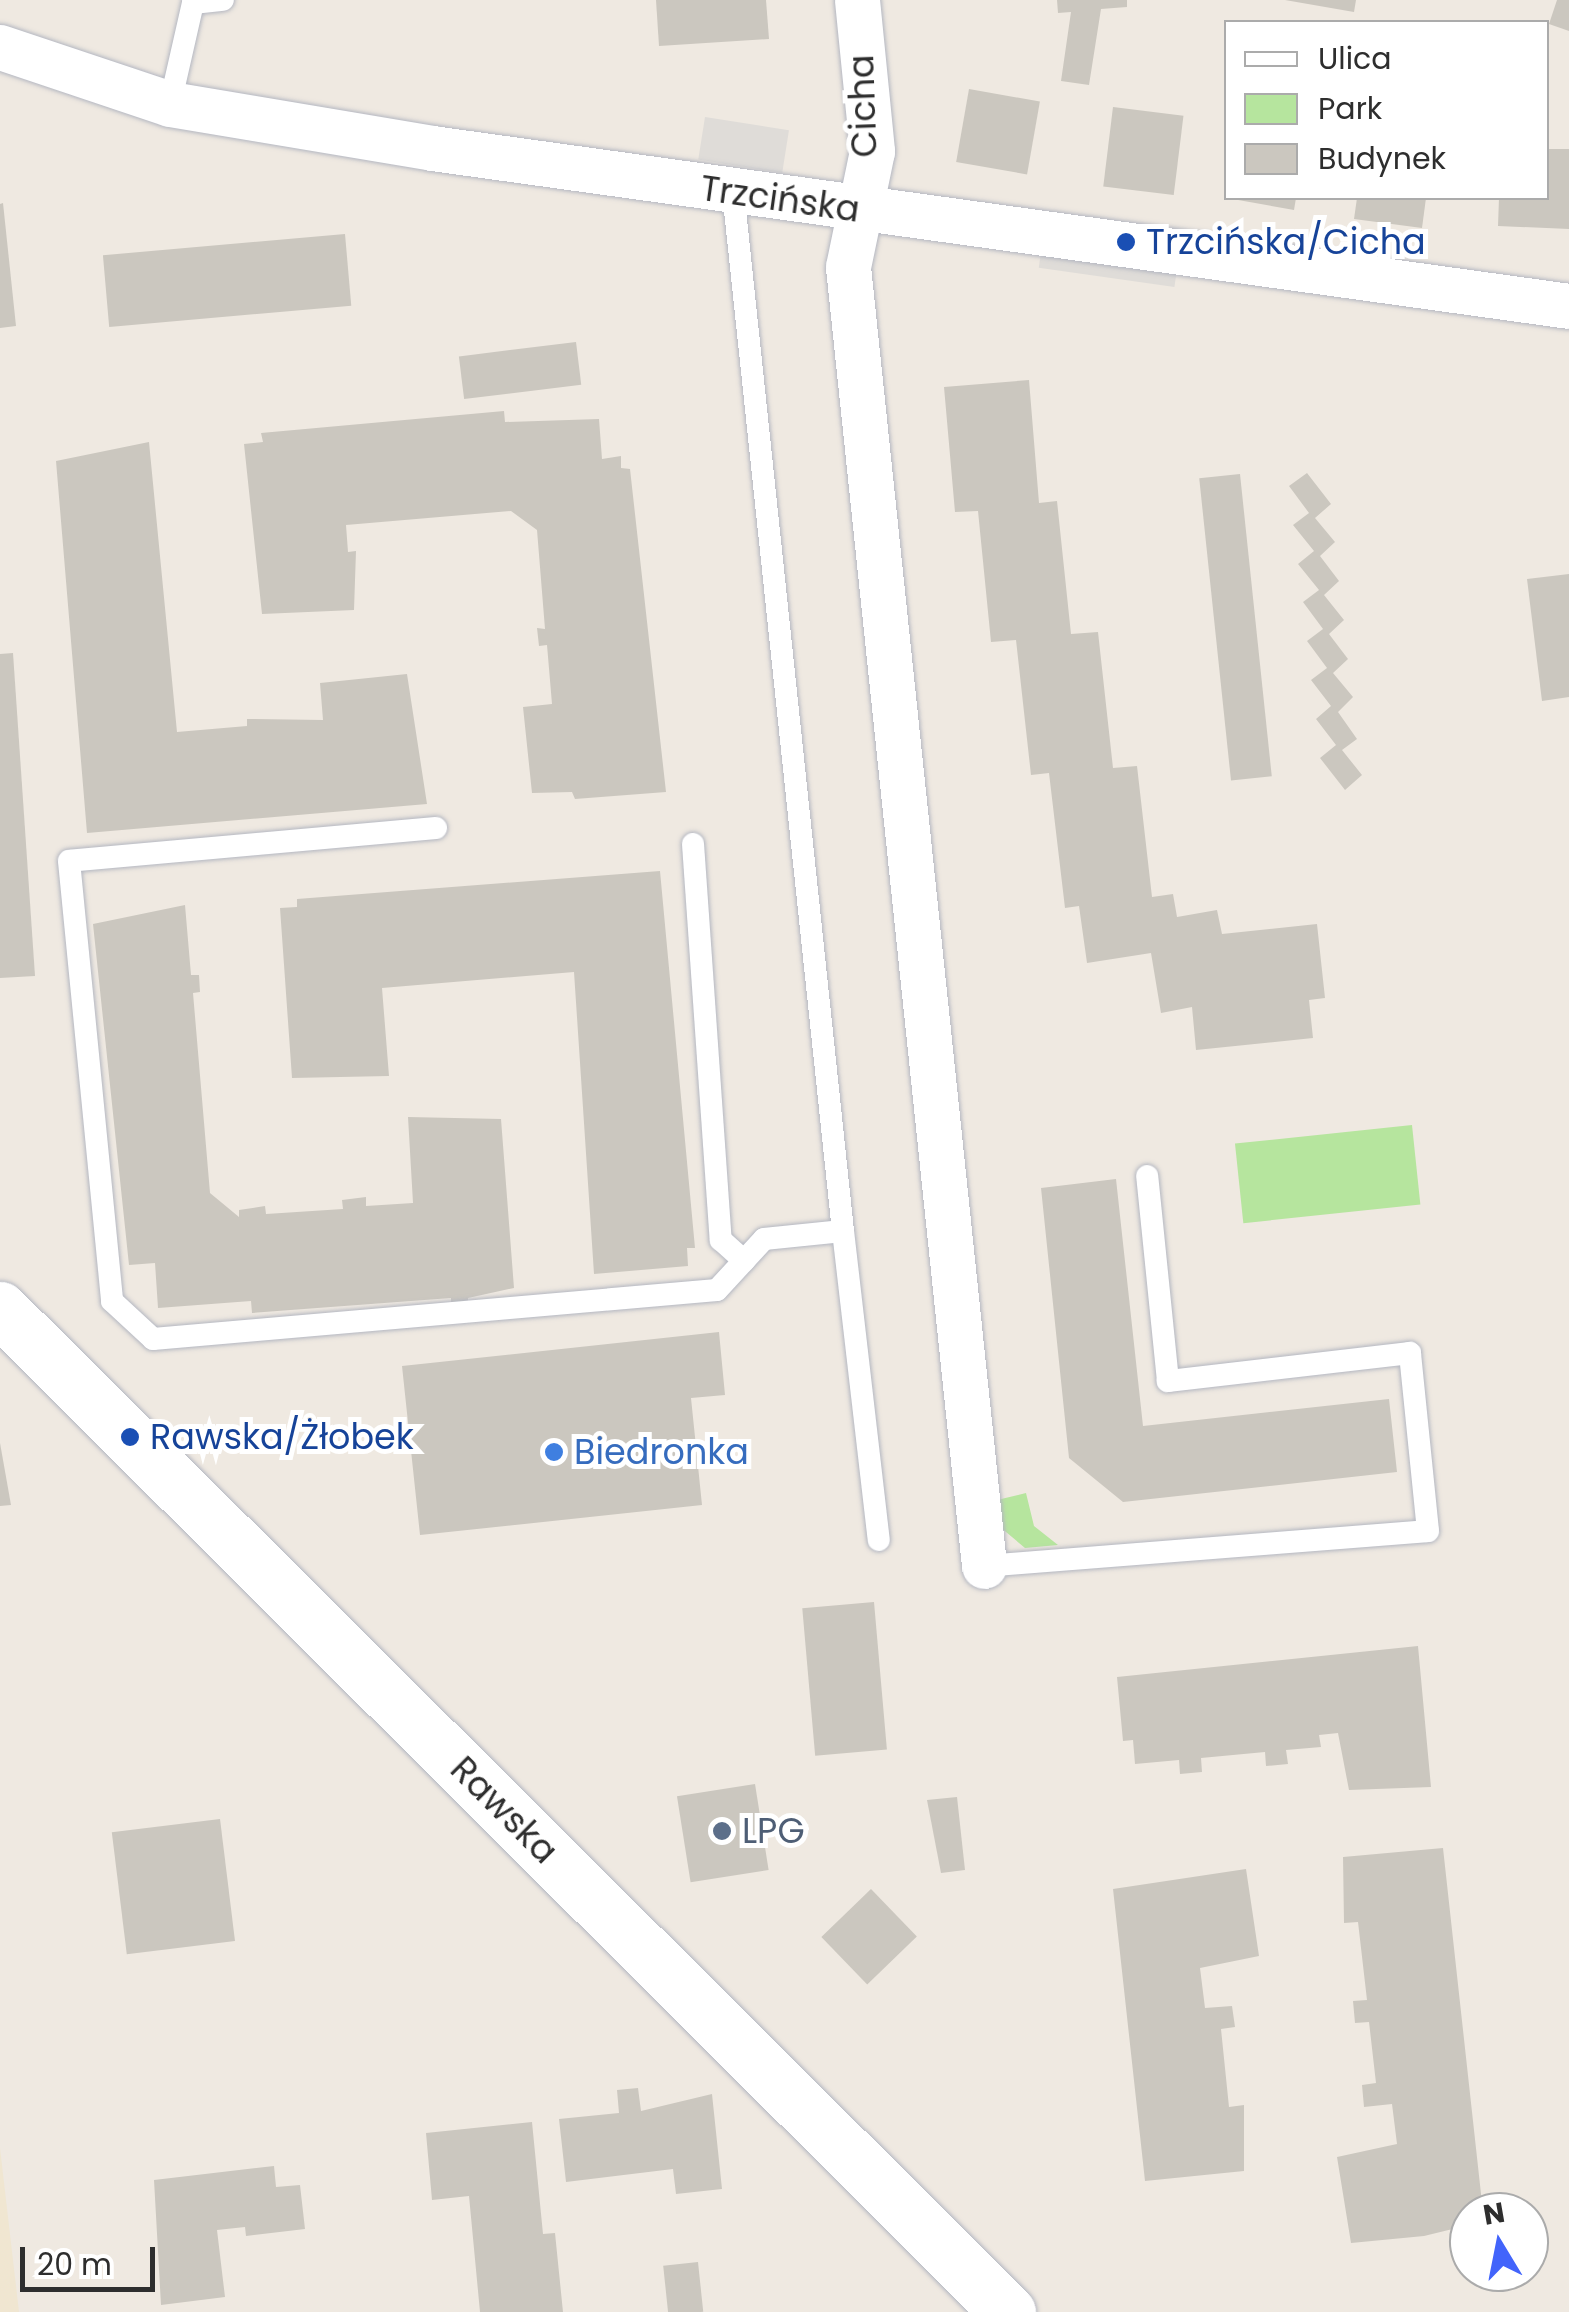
<!DOCTYPE html>
<meta charset="utf-8">
<style>
body{margin:0}
#map{position:relative;width:1569px;height:2312px;overflow:hidden;background:#efe9e1;font-family:Poppins,sans-serif}
div>[style]{position:absolute}
.education>*{inset:0;background:#f0e6d1}
.green>*{inset:0;background:#b6e59e;transform-origin:0 0}
.plaza>*{inset:0;background:#dfdcd8;transform-origin:0 0}
.building>*{inset:0;background:#cbc7bf;transform-origin:0 0}
.roads{filter:drop-shadow(0 0 2px #b4b7c1) drop-shadow(0 0 2px #b4b7c1)}
.lane>*{height:22px;margin:-11px;padding:0 11px;transform-origin:11px;border-radius:11px;background:#fff}
.street>*{height:45px;margin:-22.5px;padding:0 22.5px;transform-origin:22.5px;border-radius:22.5px;background:#fff}
.secondary>*{height:55px;margin:-27.5px;padding:0 27.5px;transform-origin:27.5px;border-radius:27.5px;background:#fff}
.dots>*{width:28px;height:28px;translate:-50% -50%;box-sizing:border-box;border:5px solid #fff;border-radius:50%}
span{translate:-50% -50%;white-space:nowrap;text-align:center;line-height:1.15;-webkit-text-stroke:10px #fff;paint-order:stroke}
.street-label{font-size:35px;color:#2e2e2e}
.transit-label{font-size:35px;color:#164399}
.left{translate:0 -50%;text-align:left}
.shop-label{font-size:35px;color:#366cbe}
.service-label{font-size:35px;color:#4e5e75}
.legend{position:absolute;left:1224px;top:20px;width:325px;height:180px;box-sizing:border-box;background:#fff;border:2px solid #ababab;margin:0;padding:12px 18px;list-style:none;font-size:30px;color:#2e2e2e}
.legend li{display:flex;align-items:center;gap:20px;height:50px}
.legend b{width:50px;border:2px solid #ababab}
.north{position:absolute;left:1449px;top:2192px;width:100px;height:100px;box-sizing:border-box;background:#fff;border:2px solid #ababab;border-radius:50%;rotate:350deg;font-size:28px;font-weight:700;line-height:40px;text-align:center;color:#2e2e2e}
.north::after{content:'';display:block;margin:auto;width:35px;height:45px;background:#4264fb;clip-path:polygon(50% 0,100% 100%,50% 72%,0 100%)}
.scale{position:absolute;left:20px;top:2247px;width:135px;height:45px;box-sizing:border-box;border:5px solid #2e2e2e;border-top:0;padding-left:12px;font-size:30px;line-height:35px;white-space:nowrap;color:#2e2e2e;-webkit-text-stroke:8px #fff;paint-order:stroke}
</style>
<div id="map">
<div class="education">
<i style="clip-path:polygon(0 2148px,19px 2312px,0 2312px)"></i>
</div>
<div class="green">
<i style="left:1412px;top:1125px;width:80px;height:178px;rotate:84deg"></i>
<i style="clip-path:polygon(1026px 1493px,1034px 1526px,1058px 1545px,1025px 1548px,1000px 1527px,997px 1500px)"></i>
</div>
<div class="plaza">
<i style="left:705px;top:117px;width:85px;height:43px;rotate:9deg"></i>
<i style="left:1041px;top:252px;width:137px;height:16px;rotate:8deg"></i>
</div>
<div class="building">
<i style="clip-path:polygon(656px 0,766px 0,769px 39px,659px 46px)"></i>
<i style="clip-path:polygon(1057px 0,1127px 0,1127px 7px,1101px 9px,1089px 85px,1061px 81px,1071px 12px,1058px 13px)"></i>
<i style="clip-path:polygon(1285px 0,1356px 0,1354px 12px)"></i>
<i style="clip-path:polygon(1557px 0,1569px 0,1569px 31px,1549px 24px)"></i>
<i style="left:969px;top:89px;width:72px;height:74px;rotate:10deg"></i>
<i style="left:1113px;top:107px;width:71px;height:80px;rotate:7deg"></i>
<i style="clip-path:polygon(1546px 149px,1569px 149px,1569px 229px,1498px 226px,1499px 198px,1546px 198px)"></i>
<i style="clip-path:polygon(1227px 198px,1296px 198px,1294px 210px)"></i>
<i style="clip-path:polygon(1357px 198px,1426px 198px,1422px 228px,1354px 219px)"></i>
<i style="clip-path:polygon(3px 203px,16px 326px,0 328px,0 204px)"></i>
<i style="left:345px;top:234px;width:72px;height:243px;rotate:85deg"></i>
<i style="left:576px;top:342px;width:43px;height:118px;rotate:83deg"></i>
<i style="clip-path:polygon(1029px 380px,1039px 503px,1057px 501px,1071px 634px,1098px 632px,1113px 768px,1137px 766px,1152px 897px,1173px 894px,1177px 917px,1217px 910px,1222px 934px,1317px 924px,1325px 998px,1309px 1000px,1313px 1038px,1196px 1050px,1192px 1007px,1161px 1013px,1151px 953px,1087px 963px,1079px 906px,1065px 908px,1049px 773px,1031px 775px,1016px 640px,991px 642px,978px 511px,955px 512px,944px 387px)"></i>
<i style="clip-path:polygon(504px 411px,505px 422px,599px 419px,602px 459px,621px 456px,621px 468px,630px 469px,666px 792px,575px 799px,572px 792px,532px 793px,523px 707px,552px 704px,547px 645px,539px 646px,537px 628px,545px 629px,537px 530px,511px 511px,346px 525px,348px 552px,356px 551px,354px 610px,262px 614px,244px 444px,263px 442px,261px 433px)"></i>
<i style="clip-path:polygon(149px 442px,177px 732px,247px 726px,247px 719px,323px 720px,320px 683px,407px 674px,427px 804px,87px 833px,56px 461px)"></i>
<i style="clip-path:polygon(1307px 473px,1331px 504px,1315px 518px,1335px 542px,1320px 556px,1339px 581px,1324px 595px,1344px 620px,1329px 634px,1348px 659px,1333px 673px,1353px 697px,1338px 712px,1357px 739px,1342px 750px,1362px 775px,1345px 790px,1320px 758px,1336px 745px,1316px 719px,1331px 706px,1311px 680px,1327px 668px,1307px 641px,1323px 629px,1303px 602px,1319px 590px,1298px 564px,1314px 551px,1293px 525px,1309px 513px,1289px 486px)"></i>
<i style="left:1240px;top:474px;width:304px;height:41px;rotate:84deg"></i>
<i style="clip-path:polygon(1569px 574px,1569px 697px,1542px 701px,1527px 579px)"></i>
<i style="clip-path:polygon(13px 653px,35px 976px,0 978px,0 654px)"></i>
<i style="clip-path:polygon(660px 871px,695px 1248px,687px 1248px,688px 1266px,594px 1274px,574px 972px,382px 988px,389px 1076px,292px 1078px,280px 908px,297px 907px,297px 899px)"></i>
<i style="clip-path:polygon(185px 905px,191px 975px,199px 975px,200px 992px,193px 993px,210px 1193px,239px 1217px,239px 1210px,265px 1206px,266px 1214px,343px 1209px,342px 1200px,366px 1197px,366px 1206px,413px 1203px,408px 1117px,501px 1119px,514px 1288px,468px 1298px,468px 1306px,451px 1307px,451px 1298px,252px 1313px,251px 1301px,158px 1308px,155px 1263px,129px 1265px,93px 924px)"></i>
<i style="clip-path:polygon(1116px 1179px,1143px 1426px,1389px 1399px,1397px 1472px,1123px 1502px,1069px 1458px,1041px 1188px)"></i>
<i style="clip-path:polygon(719px 1332px,725px 1395px,691px 1398px,702px 1505px,420px 1535px,402px 1366px)"></i>
<i style="clip-path:polygon(0 1443px,11px 1505px,0 1506px)"></i>
<i style="left:874px;top:1602px;width:148px;height:72px;rotate:85deg"></i>
<i style="clip-path:polygon(1418px 1646px,1431px 1787px,1349px 1790px,1338px 1733px,1319px 1735px,1321px 1747px,1286px 1750px,1288px 1764px,1266px 1766px,1265px 1752px,1201px 1758px,1202px 1772px,1180px 1774px,1179px 1760px,1135px 1764px,1133px 1740px,1123px 1741px,1117px 1677px)"></i>
<i style="left:755px;top:1784px;width:87px;height:79px;rotate:81deg"></i>
<i style="clip-path:polygon(957px 1797px,965px 1870px,941px 1873px,927px 1800px)"></i>
<i style="left:220px;top:1819px;width:123px;height:109px;rotate:83deg"></i>
<i style="clip-path:polygon(1443px 1848px,1483px 2212px,1469px 2212px,1469px 2225px,1424px 2236px,1351px 2243px,1337px 2157px,1397px 2144px,1392px 2104px,1364px 2107px,1362px 2085px,1376px 2083px,1369px 2022px,1355px 2023px,1353px 2001px,1367px 2000px,1358px 1922px,1344px 1923px,1343px 1857px)"></i>
<i style="clip-path:polygon(1246px 1869px,1259px 1956px,1200px 1968px,1205px 2008px,1232px 2006px,1235px 2027px,1221px 2029px,1229px 2107px,1244px 2105px,1244px 2171px,1145px 2181px,1113px 1889px)"></i>
<i style="left:871px;top:1889px;width:66px;height:69px;rotate:46deg"></i>
<i style="clip-path:polygon(638px 2088px,641px 2111px,712px 2094px,722px 2189px,676px 2194px,673px 2169px,566px 2182px,559px 2119px,619px 2113px,617px 2090px)"></i>
<i style="clip-path:polygon(532px 2122px,543px 2234px,555px 2233px,563px 2312px,480px 2312px,469px 2196px,432px 2200px,426px 2133px)"></i>
<i style="clip-path:polygon(274px 2166px,276px 2187px,300px 2185px,305px 2229px,246px 2236px,245px 2227px,217px 2230px,225px 2297px,161px 2305px,154px 2180px)"></i>
<i style="left:698px;top:2262px;width:50px;height:35px;rotate:84deg"></i>
</div>
<div class="roads">
<div class="lane">
<i style="left:170px;top:104px;width:104px;rotate:-77.2deg"></i>
<i style="left:193px;top:3px;width:30px;rotate:-6deg"></i>
<i style="left:436px;top:828px;width:368px;rotate:174.9deg"></i>
<i style="left:69px;top:861px;width:442px;rotate:84.4deg"></i>
<i style="left:112px;top:1301px;width:56px;rotate:42.8deg"></i>
<i style="left:153px;top:1339px;width:566px;rotate:-4.97deg"></i>
<i style="left:717px;top:1290px;width:69px;rotate:-47.3deg"></i>
<i style="left:764px;top:1239px;width:79px;rotate:-5.8deg"></i>
<i style="left:843px;top:1231px;width:1045px;rotate:-96.04deg"></i>
<i style="left:693px;top:844px;width:397px;rotate:86deg"></i>
<i style="left:721px;top:1240px;width:31px;rotate:42deg"></i>
<i style="left:843px;top:1231px;width:311px;rotate:83.4deg"></i>
<i style="left:984px;top:1566px;width:445px;rotate:-4.5deg"></i>
<i style="left:1428px;top:1531px;width:179px;rotate:-95.8deg"></i>
<i style="left:1410px;top:1353px;width:244px;rotate:173.4deg"></i>
<i style="left:1168px;top:1381px;width:206px;rotate:-95.8deg"></i>
</div>
<div class="street">
<i style="left:857px;top:0;width:152px;rotate:84.3deg"></i>
<i style="left:872px;top:151px;width:118px;rotate:101.7deg"></i>
<i style="left:848px;top:267px;width:1306px;rotate:84.02deg"></i>
<i style="left:0;top:47px;width:179px;rotate:18.5deg"></i>
<i style="left:170px;top:104px;width:266px;rotate:9.5deg"></i>
<i style="left:432px;top:148px;width:1148px;rotate:7.91deg"></i>
</div>
<div class="secondary">
<i style="left:0;top:1309px;width:1422px;rotate:44.86deg"></i>
</div>
</div>
<div class="dots">
<i style="left:1126px;top:242px;background:#1a4fb4"></i>
<i style="left:130px;top:1437px;background:#1a4fb4"></i>
<i style="left:554px;top:1452px;background:#3f7fe0"></i>
<i style="left:722px;top:1831px;background:#5c6f8a"></i>
</div>
<div class="street-label">
<span style="left:863px;top:106px;rotate:-92deg">Cicha</span>
<span style="left:780px;top:199px;rotate:8deg">Trzcińska</span>
<span style="left:504px;top:1810px;rotate:45deg">Rawska</span>
</div>
<div class="transit-label">
<span class="left" style="left:1146px;top:242px">Trzcińska/Cicha</span>
<span class="left" style="left:150px;top:1437px">Rawska/Żłobek</span>
</div>
<div class="shop-label">
<span class="left" style="left:574px;top:1452px">Biedronka</span>
</div>
<div class="service-label">
<span class="left" style="left:742px;top:1831px">LPG</span>
</div>
<ul class="legend">
<li><b style="height:12px;background:#fff"></b>Ulica</li>
<li><b style="height:28px;background:#b6e59e"></b>Park</li>
<li><b style="height:28px;background:#cbc7bf"></b>Budynek</li>
</ul>
<div class="north">N</div>
<div class="scale">20 m</div>
</div>
